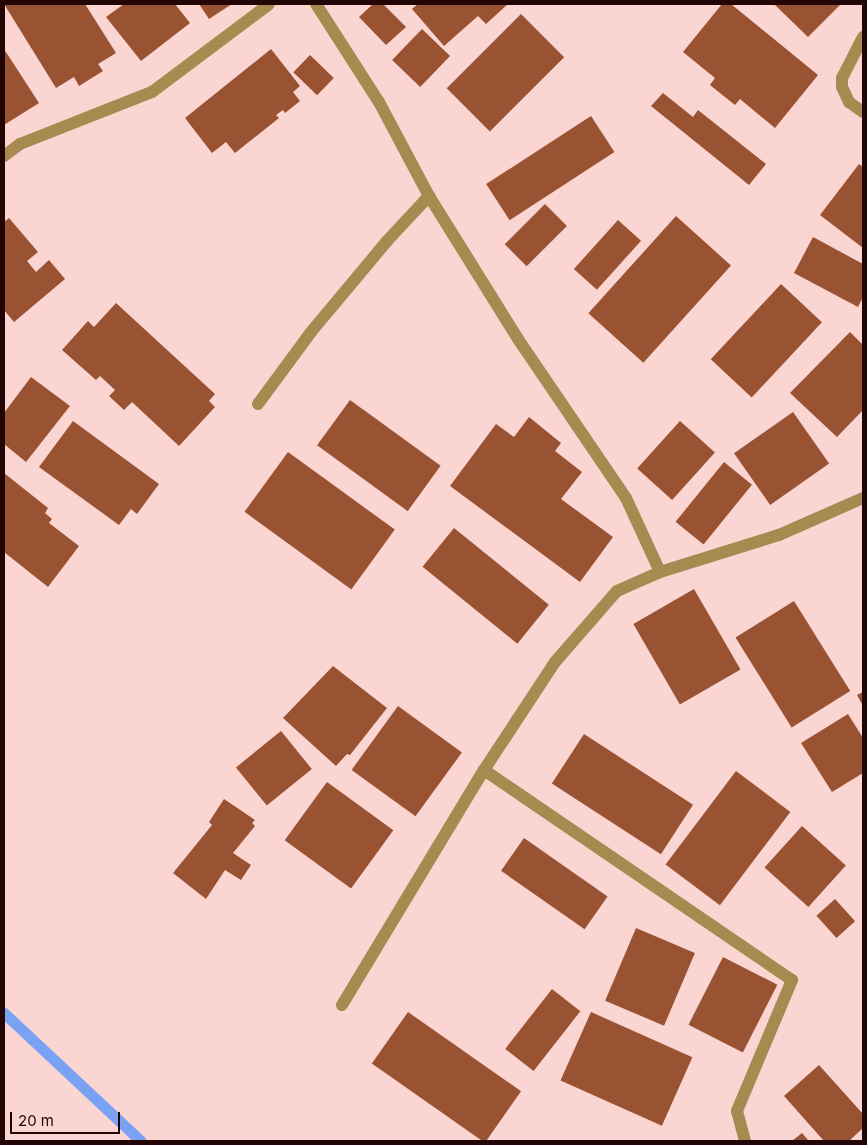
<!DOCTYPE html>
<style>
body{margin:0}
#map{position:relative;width:867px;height:1145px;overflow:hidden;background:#fad5d2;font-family:Inter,sans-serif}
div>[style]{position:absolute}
.stream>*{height:11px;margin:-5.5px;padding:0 5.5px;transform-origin:5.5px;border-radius:5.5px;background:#7aa2f4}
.building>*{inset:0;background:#995232;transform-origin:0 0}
.street>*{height:12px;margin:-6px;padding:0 6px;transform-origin:6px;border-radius:6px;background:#a78a50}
span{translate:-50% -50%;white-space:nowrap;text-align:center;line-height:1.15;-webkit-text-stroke:4.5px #fad5d2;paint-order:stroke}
.frame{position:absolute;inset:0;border:5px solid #230505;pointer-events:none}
.scale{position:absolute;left:10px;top:1112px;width:110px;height:22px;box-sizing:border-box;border:2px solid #230505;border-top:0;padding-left:6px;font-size:15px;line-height:18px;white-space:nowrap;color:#230505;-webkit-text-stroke:4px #fad5d2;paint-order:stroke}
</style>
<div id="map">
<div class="stream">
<i style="left:4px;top:1013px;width:187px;rotate:43.1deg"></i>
</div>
<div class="building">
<i style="clip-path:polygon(4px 4px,85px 4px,116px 53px,98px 64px,103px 71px,79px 86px,74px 77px,56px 88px)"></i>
<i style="clip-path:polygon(124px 4px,175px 4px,190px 23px,141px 61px,106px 17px)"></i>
<i style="clip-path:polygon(199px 4px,232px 4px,209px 19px)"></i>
<i style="clip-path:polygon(373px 4px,383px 4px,406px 27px,386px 45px,359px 17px)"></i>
<i style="clip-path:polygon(418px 4px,508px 4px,486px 24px,478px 16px,444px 46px,412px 9px)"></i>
<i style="clip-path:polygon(722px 4px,731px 4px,818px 75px,775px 128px,740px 99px,735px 105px,710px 85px,715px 78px,683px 52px)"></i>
<i style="clip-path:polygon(774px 4px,841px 4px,808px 37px)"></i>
<i style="left:521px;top:14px;width:61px;height:105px;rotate:45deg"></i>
<i style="left:422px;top:29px;width:39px;height:43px;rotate:44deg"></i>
<i style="clip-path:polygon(4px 49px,39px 103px,4px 125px)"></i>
<i style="clip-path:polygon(271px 49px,300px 86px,293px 92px,300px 101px,285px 113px,283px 110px,276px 115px,279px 118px,235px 153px,226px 142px,212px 153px,185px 118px)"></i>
<i style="left:310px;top:55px;width:33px;height:24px;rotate:44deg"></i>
<i style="clip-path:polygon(663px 93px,693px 117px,698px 110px,766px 164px,749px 185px,651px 106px)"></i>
<i style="left:591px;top:116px;width:43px;height:125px;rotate:57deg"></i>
<i style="clip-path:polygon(859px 164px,863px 167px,863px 248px,820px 215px)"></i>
<i style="left:545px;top:204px;width:31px;height:57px;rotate:45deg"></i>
<i style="left:676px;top:216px;width:74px;height:131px;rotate:42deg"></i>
<i style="clip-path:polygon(9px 218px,38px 252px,27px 261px,36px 272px,49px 260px,65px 279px,14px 322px,4px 310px,4px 222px)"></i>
<i style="left:618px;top:220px;width:31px;height:66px;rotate:42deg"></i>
<i style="clip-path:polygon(813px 237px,863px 264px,863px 297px,858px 307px,794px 273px)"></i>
<i style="left:781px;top:284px;width:56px;height:103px;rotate:43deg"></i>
<i style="clip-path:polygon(116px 303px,215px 394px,209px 401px,215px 407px,179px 446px,132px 402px,124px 410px,109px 396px,115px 390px,100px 376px,96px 380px,62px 350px,88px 321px,94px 327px)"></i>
<i style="clip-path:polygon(850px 332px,863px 345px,863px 410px,837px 437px,790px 393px)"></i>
<i style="clip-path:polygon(31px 377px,70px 406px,26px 462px,4px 444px,4px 413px)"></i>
<i style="left:350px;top:400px;width:112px;height:56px;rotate:36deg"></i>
<i style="left:793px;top:412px;width:63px;height:72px;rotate:55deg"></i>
<i style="clip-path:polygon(529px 417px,561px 443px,555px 451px,582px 472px,561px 499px,613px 537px,580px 582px,450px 486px,496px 424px,514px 437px)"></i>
<i style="clip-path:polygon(73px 421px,159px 484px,137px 514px,131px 509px,119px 525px,39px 467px)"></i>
<i style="left:680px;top:421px;width:47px;height:64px;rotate:42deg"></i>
<i style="left:288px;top:452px;width:132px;height:74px;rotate:36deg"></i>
<i style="left:724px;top:462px;width:36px;height:77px;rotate:39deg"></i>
<i style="clip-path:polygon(4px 473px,48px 508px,45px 513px,52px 519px,49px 523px,79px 546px,48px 587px,4px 552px)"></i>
<i style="left:454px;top:528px;width:122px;height:50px;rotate:39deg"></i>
<i style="left:694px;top:589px;width:93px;height:70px;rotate:60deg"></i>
<i style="left:794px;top:601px;width:106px;height:69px;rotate:58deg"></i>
<i style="clip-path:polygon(333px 666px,387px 708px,350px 755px,347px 754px,336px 766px,283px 718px)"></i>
<i style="clip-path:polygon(863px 692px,863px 706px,857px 695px)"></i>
<i style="left:398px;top:706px;width:79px;height:79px;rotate:36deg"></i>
<i style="clip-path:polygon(848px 714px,863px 738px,863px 773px,832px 792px,801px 743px)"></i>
<i style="left:281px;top:731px;width:49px;height:58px;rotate:51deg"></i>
<i style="left:584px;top:734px;width:130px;height:59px;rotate:33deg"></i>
<i style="left:736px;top:771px;width:68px;height:117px;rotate:37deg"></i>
<i style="left:327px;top:782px;width:82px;height:72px;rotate:36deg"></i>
<i style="clip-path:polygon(224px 799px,255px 820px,252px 823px,255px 826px,233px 853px,251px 865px,241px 880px,225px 870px,206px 899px,173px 873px,212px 825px,209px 822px)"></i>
<i style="left:802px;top:826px;width:59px;height:56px;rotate:42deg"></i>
<i style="left:524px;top:838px;width:102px;height:40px;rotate:35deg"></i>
<i style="left:835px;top:899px;width:30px;height:25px;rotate:48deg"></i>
<i style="left:636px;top:928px;width:64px;height:79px;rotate:23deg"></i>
<i style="left:723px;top:957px;width:61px;height:76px;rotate:27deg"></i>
<i style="left:552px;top:989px;width:36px;height:76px;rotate:38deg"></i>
<i style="left:408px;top:1012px;width:138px;height:63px;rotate:35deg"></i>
<i style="left:591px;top:1012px;width:111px;height:75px;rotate:24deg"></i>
<i style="clip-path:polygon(819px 1065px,863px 1114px,863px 1128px,849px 1141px,824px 1141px,784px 1096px)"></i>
<i style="clip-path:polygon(802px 1133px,809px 1141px,792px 1141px)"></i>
</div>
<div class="street">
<i style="left:316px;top:4px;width:117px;rotate:57.3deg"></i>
<i style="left:379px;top:102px;width:106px;rotate:62deg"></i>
<i style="left:429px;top:196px;width:168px;rotate:58.1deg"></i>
<i style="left:518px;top:339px;width:192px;rotate:55.8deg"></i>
<i style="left:626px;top:498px;width:81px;rotate:65.3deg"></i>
<i style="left:863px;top:37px;width:46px;rotate:117.1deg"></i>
<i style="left:842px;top:78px;width:9px;rotate:90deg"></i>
<i style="left:842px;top:87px;width:17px;rotate:65deg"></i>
<i style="left:849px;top:102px;width:17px;rotate:36deg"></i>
<i style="left:4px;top:156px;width:20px;rotate:-37deg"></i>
<i style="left:20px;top:144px;width:142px;rotate:-21.5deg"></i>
<i style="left:152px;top:92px;width:146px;rotate:-36.9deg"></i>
<i style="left:258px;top:404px;width:89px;rotate:-53.6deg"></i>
<i style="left:311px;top:332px;width:119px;rotate:-50.1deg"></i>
<i style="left:387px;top:241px;width:62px;rotate:-47deg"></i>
<i style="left:484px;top:770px;width:373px;rotate:34.3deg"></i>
<i style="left:792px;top:980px;width:142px;rotate:112.8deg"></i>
<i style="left:737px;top:1111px;width:31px;rotate:75deg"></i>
<i style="left:342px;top:1005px;width:275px;rotate:-58.9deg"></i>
<i style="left:484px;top:770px;width:129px;rotate:-56.7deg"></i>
<i style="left:555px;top:662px;width:94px;rotate:-48.9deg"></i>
<i style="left:617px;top:591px;width:47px;rotate:-23.8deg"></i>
<i style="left:660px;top:572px;width:125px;rotate:-17.3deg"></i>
<i style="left:779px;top:535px;width:92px;rotate:-23.8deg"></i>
</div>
<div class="frame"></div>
<div class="scale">20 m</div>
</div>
